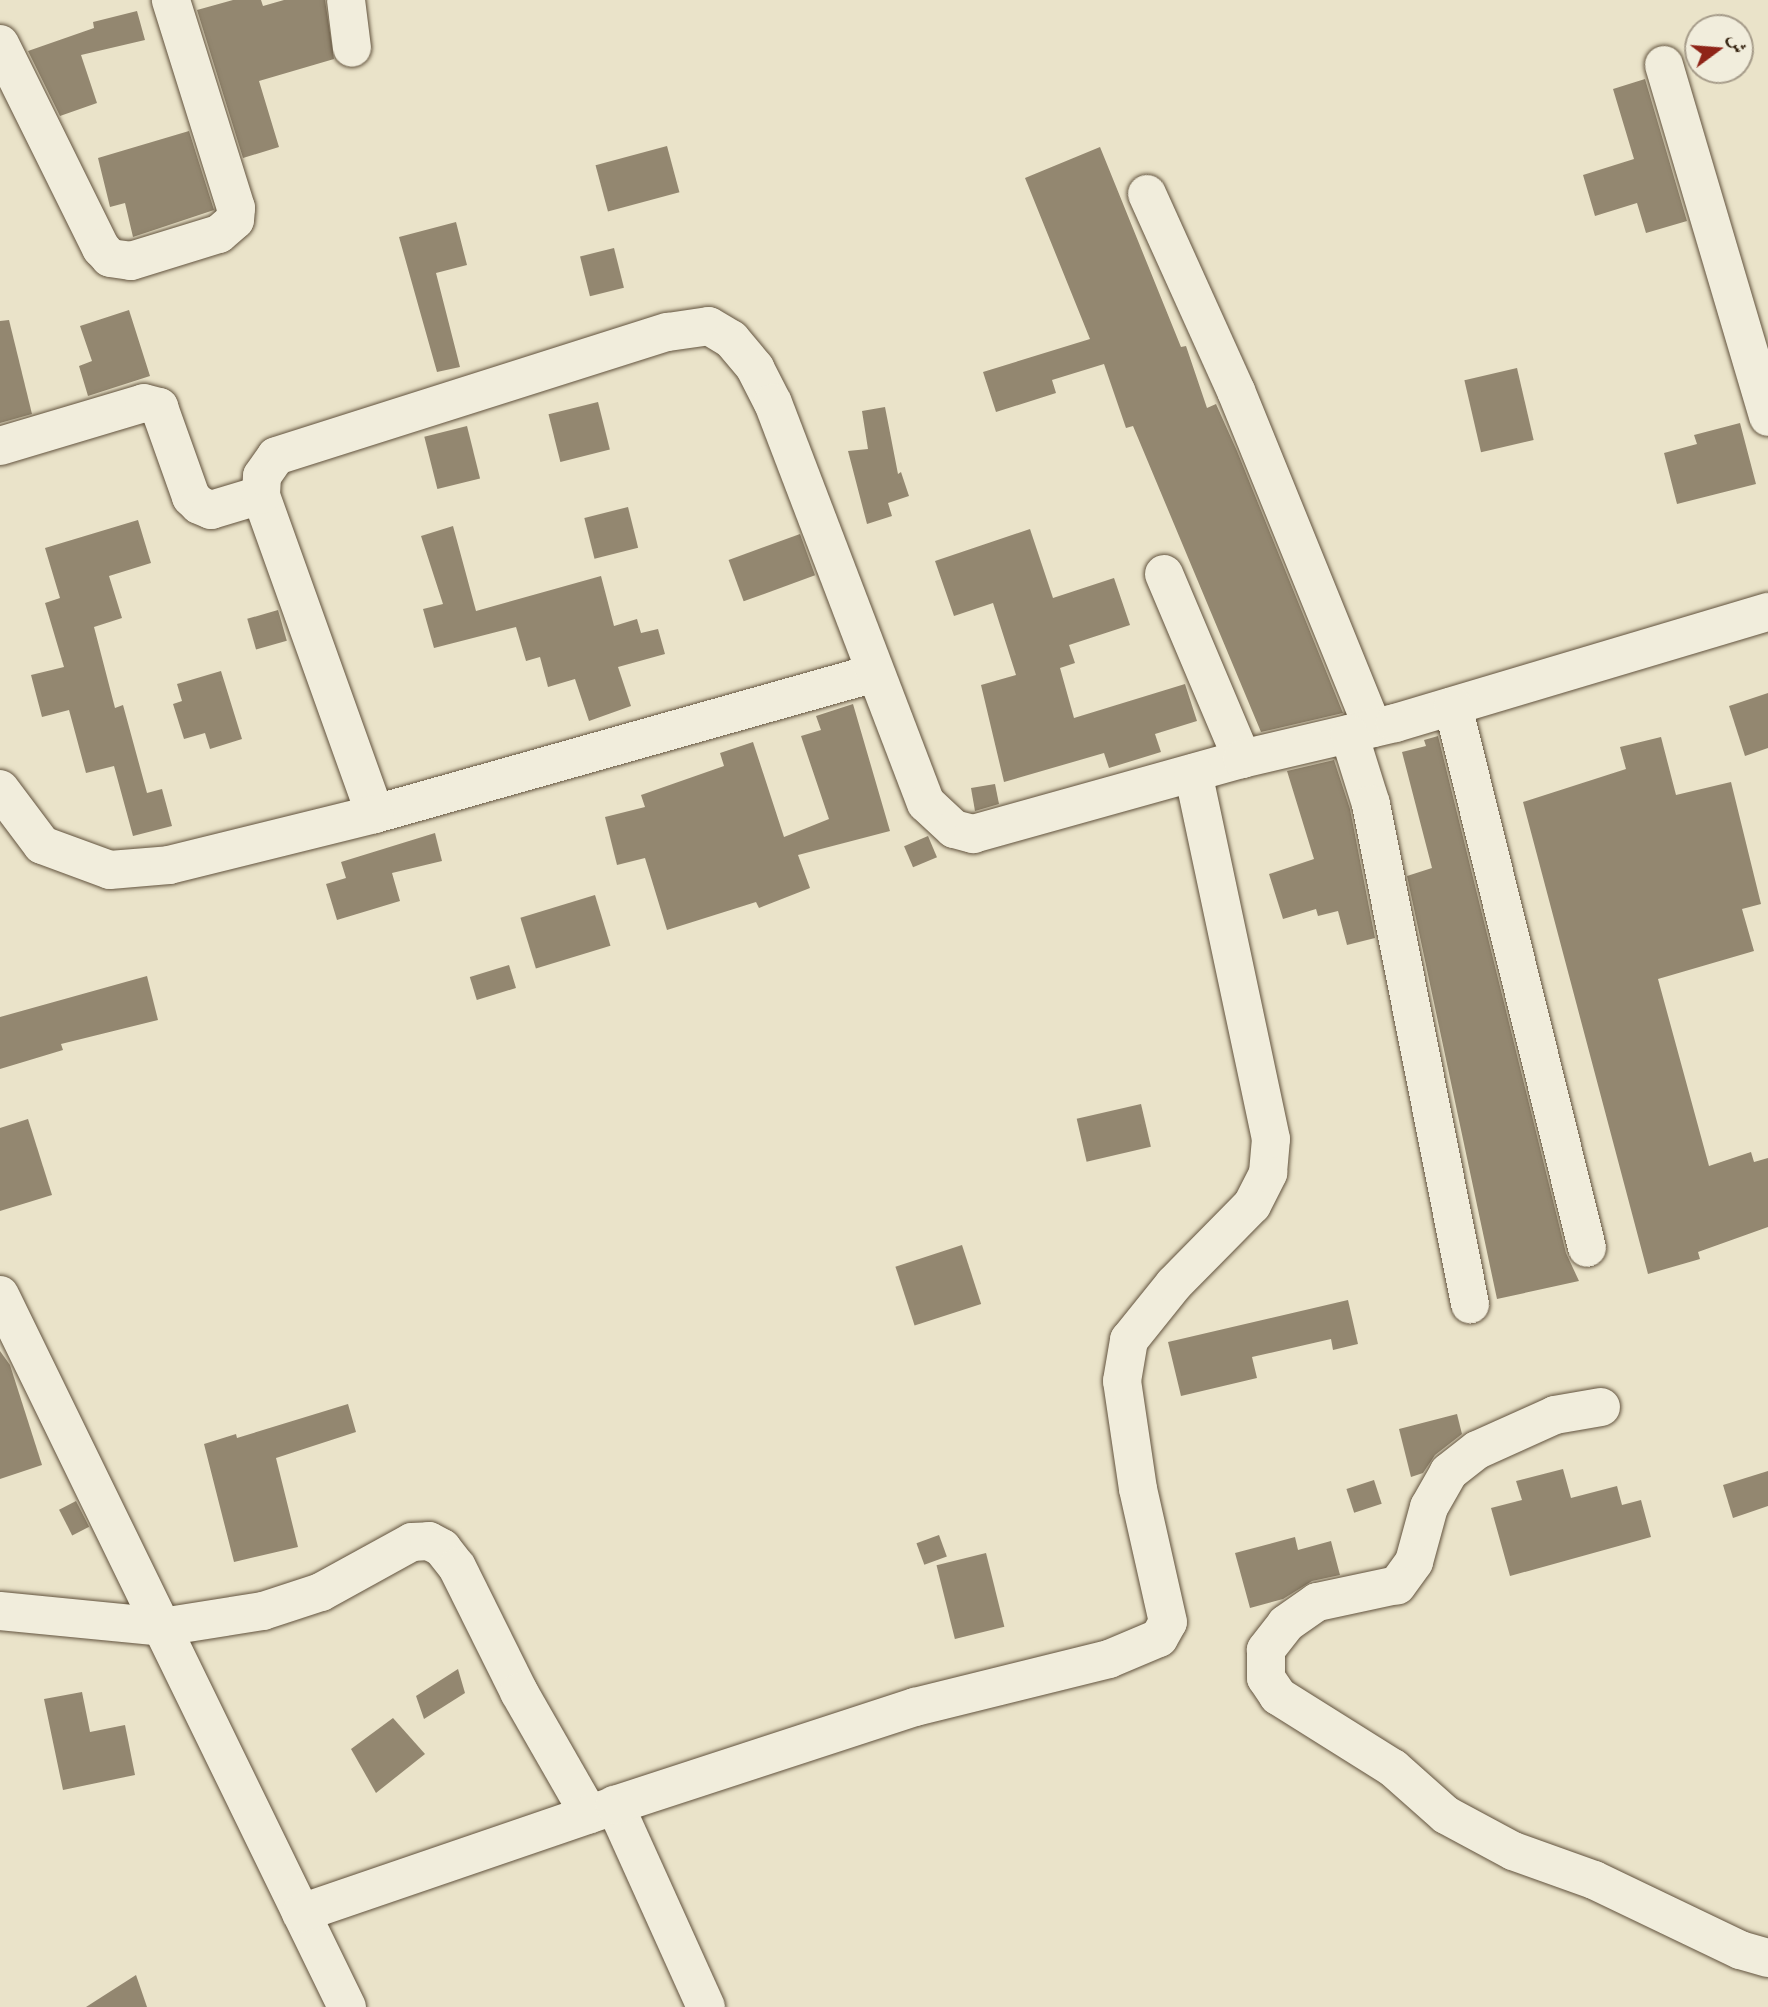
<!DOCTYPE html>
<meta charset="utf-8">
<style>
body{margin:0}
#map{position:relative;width:1768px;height:2007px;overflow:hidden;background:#eae3c9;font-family:"IM FELL Double Pica",Amiri,serif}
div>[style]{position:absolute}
.building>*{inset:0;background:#938770;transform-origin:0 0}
.roads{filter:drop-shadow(0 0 2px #62533e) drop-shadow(0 0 2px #62533e)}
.minor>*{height:38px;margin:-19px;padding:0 19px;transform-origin:19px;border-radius:19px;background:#f1eddc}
span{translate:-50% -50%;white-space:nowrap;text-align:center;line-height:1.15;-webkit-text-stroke:6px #f1eddc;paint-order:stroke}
.north{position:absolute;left:1684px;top:14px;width:70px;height:70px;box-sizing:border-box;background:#f1eddc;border:2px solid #a69c8a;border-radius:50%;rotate:74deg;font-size:19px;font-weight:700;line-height:28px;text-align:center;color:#352310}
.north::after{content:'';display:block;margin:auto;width:24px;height:32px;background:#8f2418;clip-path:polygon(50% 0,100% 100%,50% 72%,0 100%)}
</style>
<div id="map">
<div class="building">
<i style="clip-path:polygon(233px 0,261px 0,263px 6px,284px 0,325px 0,334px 59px,259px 81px,279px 147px,243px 158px,197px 10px)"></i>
<i style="clip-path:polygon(137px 11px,145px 40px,81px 55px,97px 103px,60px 116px,28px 51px,94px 28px,93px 22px)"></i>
<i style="clip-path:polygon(1645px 79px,1687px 221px,1646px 233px,1637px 203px,1595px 216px,1583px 175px,1634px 159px,1613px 89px)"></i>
<i style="clip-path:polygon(189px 131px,214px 210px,133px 237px,125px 203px,110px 207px,98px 158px)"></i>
<i style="left:667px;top:146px;width:48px;height:74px;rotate:75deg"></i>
<i style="clip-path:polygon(1100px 147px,1181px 347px,1186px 346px,1207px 408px,1216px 404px,1237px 451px,1343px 713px,1261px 732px,1133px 426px,1126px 428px,1104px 364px,1052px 380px,1056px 393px,996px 412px,983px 372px,1090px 339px,1025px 178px)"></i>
<i style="clip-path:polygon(456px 222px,467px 265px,436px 273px,460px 367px,437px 372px,399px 237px)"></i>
<i style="left:614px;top:248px;width:41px;height:35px;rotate:76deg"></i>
<i style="clip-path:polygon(129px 310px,150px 376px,88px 396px,79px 366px,92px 361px,80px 326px)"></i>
<i style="clip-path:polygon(9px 320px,32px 414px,0 423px,0 321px)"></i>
<i style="left:1517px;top:368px;width:74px;height:54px;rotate:77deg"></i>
<i style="left:598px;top:402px;width:49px;height:51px;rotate:76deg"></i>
<i style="clip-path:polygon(885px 407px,898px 474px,901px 472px,909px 496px,888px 503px,892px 516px,867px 524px,848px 451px,868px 449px,862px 411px)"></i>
<i style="clip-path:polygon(1740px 423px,1756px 484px,1677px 504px,1664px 453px,1697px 444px,1694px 435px)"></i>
<i style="left:467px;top:426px;width:54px;height:44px;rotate:76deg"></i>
<i style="left:628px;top:507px;width:42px;height:45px;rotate:76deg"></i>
<i style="clip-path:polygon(138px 520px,151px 563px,109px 576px,122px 618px,94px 627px,115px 708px,123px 705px,147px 793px,162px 789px,172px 826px,133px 836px,114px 766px,86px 773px,69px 710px,42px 717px,31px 675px,64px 667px,45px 603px,60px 598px,45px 548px)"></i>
<i style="clip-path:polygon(453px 526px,476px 611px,601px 576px,614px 626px,637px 619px,641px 633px,658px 629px,665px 654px,618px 667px,631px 706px,589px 721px,575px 679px,548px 687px,540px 657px,526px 661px,516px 627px,434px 648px,423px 609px,443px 604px,421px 536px)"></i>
<i style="clip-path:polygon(1030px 529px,1053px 598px,1114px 578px,1130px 625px,1069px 645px,1075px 663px,1060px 668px,1074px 718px,1185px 684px,1197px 721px,1155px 734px,1161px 752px,1109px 768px,1104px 753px,1004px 782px,981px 685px,1016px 675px,993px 603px,954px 616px,935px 561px)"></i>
<i style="left:800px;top:534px;width:44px;height:76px;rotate:70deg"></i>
<i style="left:278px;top:610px;width:32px;height:32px;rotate:74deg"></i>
<i style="clip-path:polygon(221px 671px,242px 739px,210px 749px,205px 733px,184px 739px,173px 704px,182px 701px,177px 684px)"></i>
<i style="clip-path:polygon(1768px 693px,1768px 748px,1745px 756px,1729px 706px)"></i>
<i style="clip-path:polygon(853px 704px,890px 831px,798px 855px,810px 888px,759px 908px,756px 902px,667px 930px,645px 858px,617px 865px,605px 817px,645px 807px,641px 795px,724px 766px,720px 753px,753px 742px,784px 837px,829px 819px,801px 736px,821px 730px,816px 716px)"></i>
<i style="clip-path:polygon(1438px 736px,1566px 1253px,1579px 1281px,1497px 1299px,1407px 876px,1432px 868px,1402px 752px,1426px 746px,1424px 740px)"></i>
<i style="clip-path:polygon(1661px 737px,1676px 795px,1731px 782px,1761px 904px,1742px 909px,1754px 951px,1658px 979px,1709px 1166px,1751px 1152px,1754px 1162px,1768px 1158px,1768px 1227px,1698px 1252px,1700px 1259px,1648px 1274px,1523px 802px,1626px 769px,1620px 747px)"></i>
<i style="clip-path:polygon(1334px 760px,1350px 809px,1375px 938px,1347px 945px,1338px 911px,1318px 916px,1316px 909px,1283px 919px,1269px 874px,1314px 859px,1287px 771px)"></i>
<i style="clip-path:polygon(995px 784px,999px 804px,975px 811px,971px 788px)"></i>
<i style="clip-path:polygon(435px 833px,442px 861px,392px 873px,400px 901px,337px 920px,326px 884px,346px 878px,341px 862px)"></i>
<i style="left:928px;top:836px;width:23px;height:26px;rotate:67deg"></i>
<i style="left:595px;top:895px;width:53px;height:78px;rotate:73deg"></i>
<i style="left:509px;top:965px;width:24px;height:41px;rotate:73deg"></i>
<i style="clip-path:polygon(147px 976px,158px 1020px,61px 1044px,63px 1050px,0 1069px,0 1017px)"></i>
<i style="left:1141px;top:1104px;width:44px;height:66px;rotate:77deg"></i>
<i style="clip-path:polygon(28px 1119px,52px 1195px,0 1211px,0 1128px)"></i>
<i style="left:962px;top:1245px;width:62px;height:70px;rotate:72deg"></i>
<i style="clip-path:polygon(1348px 1300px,1358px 1344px,1333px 1350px,1331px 1339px,1252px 1357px,1257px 1378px,1181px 1396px,1168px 1342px)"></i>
<i style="clip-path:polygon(0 1351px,10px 1365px,42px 1465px,0 1479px)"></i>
<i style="clip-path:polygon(348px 1404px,356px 1432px,276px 1458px,298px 1547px,234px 1562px,204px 1444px,236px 1434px,237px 1438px)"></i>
<i style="clip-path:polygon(1457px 1414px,1462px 1434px,1435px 1455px,1423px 1473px,1411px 1477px,1399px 1429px)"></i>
<i style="clip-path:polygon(1563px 1469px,1571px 1498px,1617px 1486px,1622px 1505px,1641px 1500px,1651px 1537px,1510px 1576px,1491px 1508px,1522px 1500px,1516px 1481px)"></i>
<i style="clip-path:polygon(1768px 1471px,1768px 1506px,1733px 1518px,1723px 1485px)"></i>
<i style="left:1374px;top:1480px;width:25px;height:29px;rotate:72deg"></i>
<i style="left:76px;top:1501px;width:29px;height:19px;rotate:63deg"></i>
<i style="left:939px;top:1535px;width:23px;height:24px;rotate:70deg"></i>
<i style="clip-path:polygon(1295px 1537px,1298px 1550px,1331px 1541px,1340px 1575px,1312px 1581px,1283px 1599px,1250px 1608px,1235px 1553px)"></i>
<i style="left:986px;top:1553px;width:76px;height:51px;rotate:76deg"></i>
<i style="clip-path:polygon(458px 1669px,465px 1693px,424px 1719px,416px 1696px)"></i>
<i style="clip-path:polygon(82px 1692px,90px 1732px,125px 1725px,135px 1775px,63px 1790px,44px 1699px)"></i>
<i style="clip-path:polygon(393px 1718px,425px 1754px,376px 1793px,351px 1749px)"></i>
<i style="clip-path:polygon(136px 1975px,147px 2007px,86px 2007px)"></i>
</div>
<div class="roads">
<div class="minor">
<i style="left:346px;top:0;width:48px;rotate:82.9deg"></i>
<i style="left:0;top:44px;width:228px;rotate:63.7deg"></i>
<i style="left:101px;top:248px;width:13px;rotate:48deg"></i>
<i style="left:110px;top:258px;width:21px;rotate:8deg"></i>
<i style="left:131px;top:261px;width:92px;rotate:-17.1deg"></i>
<i style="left:219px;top:234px;width:21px;rotate:-41deg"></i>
<i style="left:235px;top:220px;width:12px;rotate:-85deg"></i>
<i style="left:236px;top:208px;width:218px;rotate:-107.4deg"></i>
<i style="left:1664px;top:65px;width:367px;rotate:73.5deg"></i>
<i style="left:1147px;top:194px;width:216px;rotate:65.7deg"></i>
<i style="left:1236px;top:391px;width:364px;rotate:67.9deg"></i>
<i style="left:0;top:446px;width:150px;rotate:-16.6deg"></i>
<i style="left:144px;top:403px;width:16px;rotate:15deg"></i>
<i style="left:159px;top:407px;width:96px;rotate:70.4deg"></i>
<i style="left:191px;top:497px;width:11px;rotate:45deg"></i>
<i style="left:199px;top:505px;width:13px;rotate:23deg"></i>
<i style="left:211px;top:510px;width:52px;rotate:-16.7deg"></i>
<i style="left:1164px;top:574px;width:201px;rotate:67.1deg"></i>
<i style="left:875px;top:673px;width:520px;rotate:164.25deg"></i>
<i style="left:375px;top:814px;width:339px;rotate:-109.7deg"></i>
<i style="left:261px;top:495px;width:19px;rotate:-87deg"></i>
<i style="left:262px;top:476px;width:24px;rotate:-55deg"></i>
<i style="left:276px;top:456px;width:411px;rotate:-17.6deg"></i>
<i style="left:668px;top:332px;width:41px;rotate:-8.3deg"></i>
<i style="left:709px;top:326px;width:26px;rotate:31deg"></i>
<i style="left:731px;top:339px;width:38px;rotate:50deg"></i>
<i style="left:755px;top:368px;width:39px;rotate:63deg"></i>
<i style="left:773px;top:403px;width:428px;rotate:69.1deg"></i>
<i style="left:926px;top:803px;width:38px;rotate:43deg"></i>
<i style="left:954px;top:829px;width:20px;rotate:15deg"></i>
<i style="left:973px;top:834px;width:279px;rotate:-15.6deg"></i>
<i style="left:1242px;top:759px;width:157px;rotate:-13.2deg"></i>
<i style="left:1395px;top:723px;width:389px;rotate:-16.6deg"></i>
<i style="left:1453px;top:706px;width:558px;rotate:76.11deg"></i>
<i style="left:1349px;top:734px;width:73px;rotate:72.6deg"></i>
<i style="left:1371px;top:804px;width:510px;rotate:78.8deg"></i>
<i style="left:0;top:789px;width:70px;rotate:53.1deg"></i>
<i style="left:42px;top:845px;width:72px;rotate:20.2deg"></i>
<i style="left:110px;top:870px;width:59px;rotate:-4.8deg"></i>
<i style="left:169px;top:865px;width:212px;rotate:-13.9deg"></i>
<i style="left:0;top:1295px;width:792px;rotate:64.02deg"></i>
<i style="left:1601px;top:1407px;width:47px;rotate:170.1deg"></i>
<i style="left:1555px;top:1415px;width:85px;rotate:155.8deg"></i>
<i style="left:1477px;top:1450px;width:36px;rotate:142deg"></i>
<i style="left:1449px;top:1472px;width:40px;rotate:119.7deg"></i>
<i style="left:1429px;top:1507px;width:57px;rotate:105.3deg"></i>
<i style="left:1414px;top:1562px;width:29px;rotate:126deg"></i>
<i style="left:1397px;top:1585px;width:82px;rotate:168deg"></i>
<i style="left:1317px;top:1602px;width:38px;rotate:145deg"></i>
<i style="left:1286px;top:1624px;width:33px;rotate:128deg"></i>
<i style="left:1266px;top:1650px;width:28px;rotate:90deg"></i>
<i style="left:1266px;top:1678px;width:22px;rotate:56deg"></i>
<i style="left:1278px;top:1696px;width:136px;rotate:32.1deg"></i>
<i style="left:1393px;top:1768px;width:71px;rotate:41.6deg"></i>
<i style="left:1446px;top:1815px;width:76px;rotate:28.2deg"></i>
<i style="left:1513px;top:1851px;width:86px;rotate:19.7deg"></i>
<i style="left:1594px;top:1880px;width:162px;rotate:25.6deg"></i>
<i style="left:1740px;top:1950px;width:29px;rotate:16deg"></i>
<i style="left:0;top:1611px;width:163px;rotate:5.6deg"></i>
<i style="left:162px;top:1627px;width:102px;rotate:-9deg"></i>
<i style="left:263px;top:1611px;width:61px;rotate:-18.1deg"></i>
<i style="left:321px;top:1592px;width:104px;rotate:-28.8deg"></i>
<i style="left:412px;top:1542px;width:17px;rotate:-3deg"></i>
<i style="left:429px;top:1541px;width:15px;rotate:28deg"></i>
<i style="left:442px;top:1548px;width:24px;rotate:52deg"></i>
<i style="left:457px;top:1567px;width:140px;rotate:63.6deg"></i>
<i style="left:519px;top:1692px;width:141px;rotate:60.2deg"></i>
<i style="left:301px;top:1913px;width:330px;rotate:-18.9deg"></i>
<i style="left:706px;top:2007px;width:222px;rotate:-114.3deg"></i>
<i style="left:615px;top:1805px;width:316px;rotate:-18.1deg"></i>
<i style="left:915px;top:1707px;width:200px;rotate:-13.9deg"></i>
<i style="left:1109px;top:1659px;width:54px;rotate:-22.8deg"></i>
<i style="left:1159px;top:1638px;width:18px;rotate:-61deg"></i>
<i style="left:1168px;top:1622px;width:136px;rotate:-102.7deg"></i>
<i style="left:1138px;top:1489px;width:109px;rotate:-98.4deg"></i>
<i style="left:1122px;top:1381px;width:42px;rotate:-80.3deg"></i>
<i style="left:1129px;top:1340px;width:72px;rotate:-51.2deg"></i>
<i style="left:1174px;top:1284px;width:111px;rotate:-45.4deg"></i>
<i style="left:1252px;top:1205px;width:36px;rotate:-63deg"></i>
<i style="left:1268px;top:1173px;width:34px;rotate:-85deg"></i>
<i style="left:1271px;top:1139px;width:374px;rotate:-102deg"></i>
</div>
</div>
<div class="north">ش</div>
</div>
